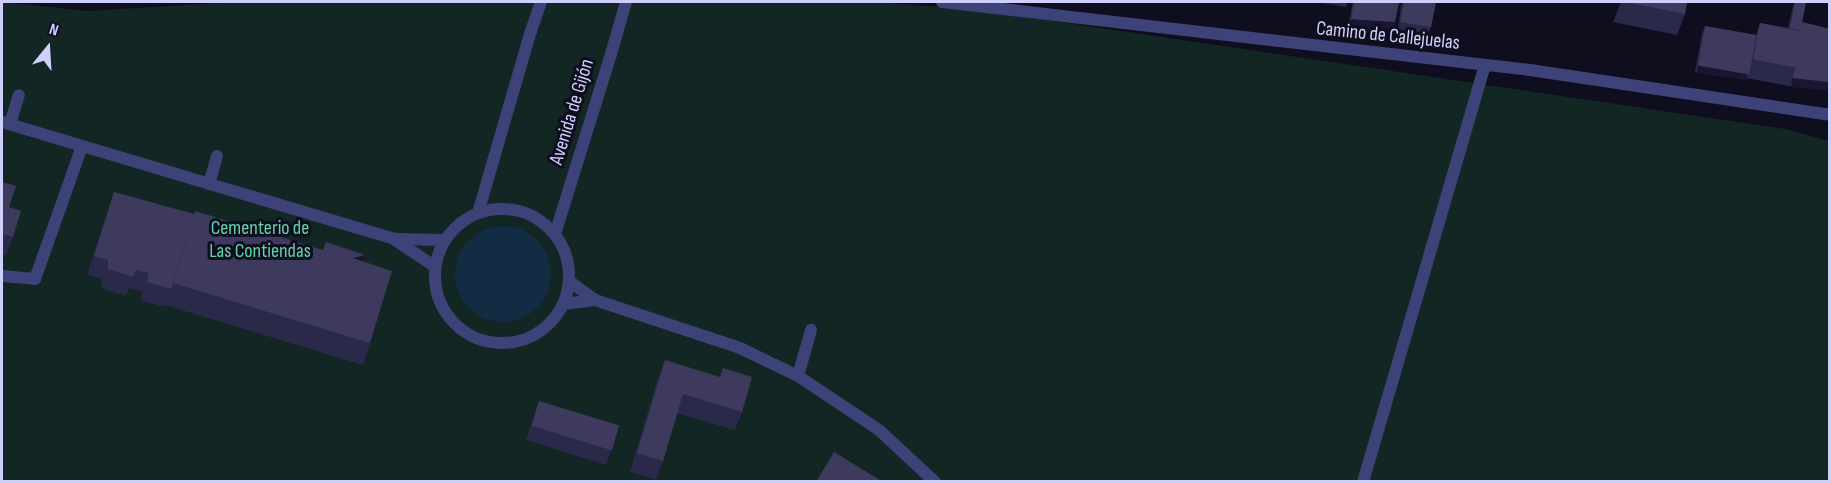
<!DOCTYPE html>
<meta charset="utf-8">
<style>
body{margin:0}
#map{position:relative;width:1831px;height:483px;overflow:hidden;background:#0f0e1e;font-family:"Sofia Sans Condensed",sans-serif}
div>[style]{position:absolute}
.green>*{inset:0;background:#122724}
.water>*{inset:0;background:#122c43}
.round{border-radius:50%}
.lane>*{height:12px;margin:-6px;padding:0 6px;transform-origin:6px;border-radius:6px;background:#3d4278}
.lane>.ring{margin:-6px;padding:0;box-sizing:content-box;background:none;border:12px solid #3d4278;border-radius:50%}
.street>*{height:12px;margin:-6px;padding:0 6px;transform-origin:6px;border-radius:6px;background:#3d4278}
.wall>*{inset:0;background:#2b294a}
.shaded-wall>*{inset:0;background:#191631;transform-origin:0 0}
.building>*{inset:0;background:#3d3a5d;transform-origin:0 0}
span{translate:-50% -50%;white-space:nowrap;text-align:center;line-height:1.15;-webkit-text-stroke:6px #0f0e1e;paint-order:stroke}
.street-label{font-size:20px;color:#cfcffb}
.park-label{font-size:20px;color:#63d3a9}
.frame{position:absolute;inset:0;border:3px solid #cfcffb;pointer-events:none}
.north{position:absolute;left:18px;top:18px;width:60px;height:60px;-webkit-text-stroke:4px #0f0e1e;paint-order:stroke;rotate:18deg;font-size:16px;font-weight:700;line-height:24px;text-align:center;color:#cfcffb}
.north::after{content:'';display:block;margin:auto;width:21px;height:27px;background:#cfcffb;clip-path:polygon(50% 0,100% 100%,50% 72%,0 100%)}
</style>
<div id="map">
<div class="green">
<i style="clip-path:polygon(2px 2px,88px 11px,235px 2px,876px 2px,979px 10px,1785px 129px,1829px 141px,1829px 481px,2px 481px)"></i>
</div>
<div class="water">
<i class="round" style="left:455px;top:226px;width:96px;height:96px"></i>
</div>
<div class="lane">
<i style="left:2px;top:122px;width:409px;rotate:16.6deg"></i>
<i style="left:394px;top:239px;width:50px;rotate:1.1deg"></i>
<i style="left:10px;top:124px;width:30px;rotate:-73deg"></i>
<i style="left:209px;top:184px;width:29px;rotate:-74deg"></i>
<i class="ring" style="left:435px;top:209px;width:122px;height:122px"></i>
<i style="left:478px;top:213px;width:190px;rotate:-73.8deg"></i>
<i style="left:555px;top:234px;width:189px;rotate:-72.7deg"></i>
<i style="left:395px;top:240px;width:47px;rotate:33.7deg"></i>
<i style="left:2px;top:276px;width:33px;rotate:5deg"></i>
<i style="left:35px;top:279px;width:141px;rotate:-70.5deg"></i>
<i style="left:569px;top:281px;width:32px;rotate:36deg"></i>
<i style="left:595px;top:300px;width:153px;rotate:18.3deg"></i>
<i style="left:740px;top:348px;width:64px;rotate:25.8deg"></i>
<i style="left:798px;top:376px;width:97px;rotate:33.7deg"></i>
<i style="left:879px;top:430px;width:76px;rotate:42.9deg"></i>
<i style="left:563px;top:304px;width:32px;rotate:-7deg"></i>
<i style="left:798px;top:376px;width:48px;rotate:-74.2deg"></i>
<i style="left:1363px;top:482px;width:434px;rotate:-73.7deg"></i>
</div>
<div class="street">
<i style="left:942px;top:2px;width:592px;rotate:6.6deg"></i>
<i style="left:1530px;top:70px;width:303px;rotate:8.5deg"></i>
<i style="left:531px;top:31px;width:31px;rotate:-71deg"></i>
<i style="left:611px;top:54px;width:54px;rotate:-73.9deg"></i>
</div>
<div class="wall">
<i style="clip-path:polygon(1317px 2px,1348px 2px,1346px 7px)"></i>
<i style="clip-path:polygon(1353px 2px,1399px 2px,1393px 30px,1348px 27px)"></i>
<i style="clip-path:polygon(1403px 2px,1436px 2px,1431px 27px,1428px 35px,1398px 29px,1401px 6px)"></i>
<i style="clip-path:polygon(1621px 2px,1687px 2px,1685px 14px,1677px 35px,1613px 22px)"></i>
<i style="clip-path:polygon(1794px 2px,1806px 2px,1802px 22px,1830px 29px,1830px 90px,1789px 86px,1746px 78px,1745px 79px,1695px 72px,1702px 34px,1705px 26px,1756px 35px,1760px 23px,1788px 28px)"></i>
<i style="clip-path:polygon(2px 182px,9px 207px,13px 237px,6px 255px,2px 254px)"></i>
<i style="clip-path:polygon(114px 192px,362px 261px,370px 343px,363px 365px,165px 305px,167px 299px,164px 307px,140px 300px,143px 292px,129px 288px,126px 296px,101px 288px,102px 279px,87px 275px)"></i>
<i style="clip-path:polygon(665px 360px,742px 412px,735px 430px,677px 413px,663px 461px,656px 480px,630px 472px,658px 378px)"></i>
<i style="clip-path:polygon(539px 401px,611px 451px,606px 465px,526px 440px)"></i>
</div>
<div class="shaded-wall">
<i style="left:1351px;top:19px;width:44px;height:9px;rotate:4deg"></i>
<i style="left:1698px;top:65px;width:50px;height:8px;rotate:8deg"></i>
<i style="left:1792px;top:78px;width:38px;height:9px;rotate:6deg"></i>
<i style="clip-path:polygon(365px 255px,357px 276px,353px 258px)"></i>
</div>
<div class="building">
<i style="clip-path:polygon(1354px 2px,1399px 2px,1395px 22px,1351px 19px)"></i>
<i style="clip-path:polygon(1404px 2px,1436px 2px,1431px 27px,1400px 22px)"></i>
<i style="clip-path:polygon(1626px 2px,1687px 2px,1685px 14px)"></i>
<i style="clip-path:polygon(1795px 2px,1806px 2px,1802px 22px,1830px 29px,1830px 82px,1792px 78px,1796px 67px,1803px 31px,1790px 28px)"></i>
<i style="left:1760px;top:23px;width:44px;height:37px;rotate:11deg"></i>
<i style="left:1705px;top:26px;width:52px;height:40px;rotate:10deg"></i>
<i style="clip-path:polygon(2px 182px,16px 186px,9px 207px,21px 211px,13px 237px,2px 234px)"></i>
<i style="clip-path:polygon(114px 192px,194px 214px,171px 289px,147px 282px,149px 273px,136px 270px,133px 277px,108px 269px,108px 260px,94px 256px)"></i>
<i style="clip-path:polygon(195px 211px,323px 250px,326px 242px,365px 255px,353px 258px,392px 271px,370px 343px,173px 283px)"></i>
<i style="clip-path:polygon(665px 360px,720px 377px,723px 368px,752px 377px,742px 412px,683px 394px,663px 461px,637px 453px)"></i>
<i style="left:539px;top:401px;width:84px;height:26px;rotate:17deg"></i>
<i style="clip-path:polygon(834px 452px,883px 482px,816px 482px)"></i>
</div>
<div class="street-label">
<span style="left:1388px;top:36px;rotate:6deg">Camino de Callejuelas</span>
<span style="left:572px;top:112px;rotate:-73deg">Avenida de Gijón</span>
</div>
<div class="park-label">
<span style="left:260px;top:240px">Cementerio de<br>Las Contiendas</span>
</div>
<div class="frame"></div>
<div class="north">N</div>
</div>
